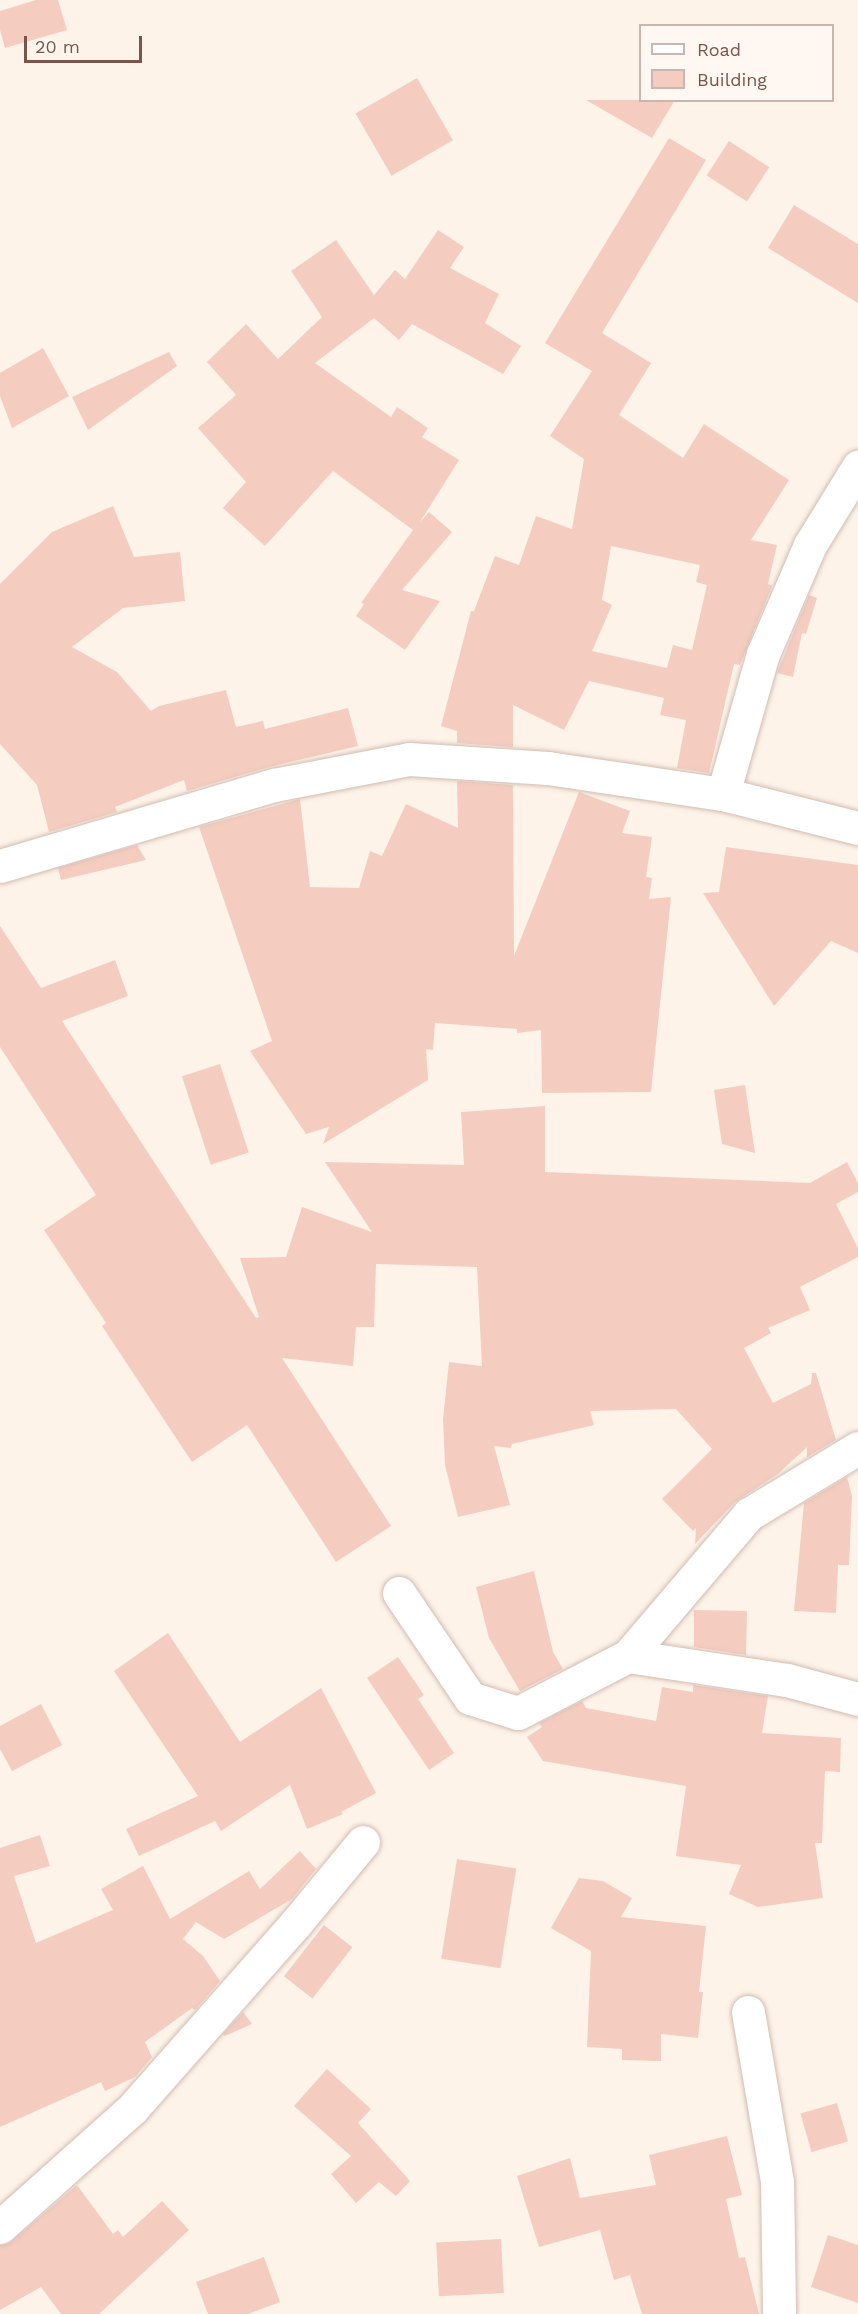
<!DOCTYPE html>
<style>
body{margin:0}
#map{position:relative;width:858px;height:2314px;overflow:hidden;background:#fdf3e9;font-family:"Work Sans",sans-serif}
div>[style]{position:absolute}
.building>*{inset:0;background:#f4cdc0;transform-origin:0 0}
.roads{filter:drop-shadow(0 0 2px #d3bbb0) drop-shadow(0 0 2px #d3bbb0)}
.minor>*{height:33px;margin:-16.5px;padding:0 16.5px;transform-origin:16.5px;border-radius:16.5px;background:#fff}
span{translate:-50% -50%;white-space:nowrap;text-align:center;line-height:1.15;-webkit-text-stroke:5px #fff7f1;paint-order:stroke}
.legend{position:absolute;left:639px;top:24px;width:195px;height:78px;box-sizing:border-box;background:#fff7f1;border:2px solid #cab6af;margin:0;padding:8px 10px;list-style:none;font-size:18px;color:#7a554b}
.legend li{display:flex;align-items:center;gap:12px;height:30px}
.legend b{width:30px;border:2px solid #cab6af}
.scale{position:absolute;left:24px;top:36px;width:118px;height:27px;box-sizing:border-box;border:3px solid #7a554b;border-top:0;padding-left:8px;font-size:18px;line-height:21px;white-space:nowrap;color:#7a554b;-webkit-text-stroke:4px #fff7f1;paint-order:stroke}
</style>
<div id="map">
<div class="building">
<i style="clip-path:polygon(36px 0,58px 0,67px 30px,5px 48px,0 30px,0 11px)"></i>
<i style="left:417px;top:78px;width:72px;height:71px;rotate:60deg"></i>
<i style="clip-path:polygon(586px 100px,675px 100px,652px 138px)"></i>
<i style="clip-path:polygon(evenodd,669px 138px,706px 160px,602px 333px,651px 363px,619px 415px,683px 458px,704px 424px,789px 480px,751px 540px,777px 545px,768px 584px,772px 586px,740px 665px,734px 664px,709px 773px,677px 768px,686px 720px,660px 715px,664px 698px,589px 681px,564px 730px,513px 705px,513px 747px,457px 743px,457px 731px,441px 726px,471px 611px,474px 611px,495px 556px,519px 565px,536px 516px,572px 529px,584px 459px,550px 436px,592px 371px,545px 343px,669px 138px,611px 546px,700px 565px,696px 582px,707px 585px,692px 650px,673px 645px,667px 668px,592px 651px,612px 605px,602px 600px,611px 546px)"></i>
<i style="left:729px;top:141px;width:48px;height:41px;rotate:33deg"></i>
<i style="clip-path:polygon(794px 205px,858px 244px,858px 303px,768px 248px)"></i>
<i style="clip-path:polygon(438px 230px,464px 247px,450px 268px,499px 294px,485px 323px,521px 346px,503px 374px,412px 324px,399px 340px,374px 318px,315px 363px,391px 417px,397px 407px,428px 428px,422px 437px,459px 460px,420px 522px,429px 512px,452px 532px,402px 590px,440px 601px,405px 650px,356px 616px,364px 604px,361px 603px,413px 530px,333px 471px,265px 546px,223px 508px,246px 482px,198px 428px,236px 395px,207px 362px,246px 324px,278px 359px,322px 317px,291px 271px,336px 240px,374px 295px,395px 270px,405px 279px)"></i>
<i style="clip-path:polygon(43px 348px,69px 396px,12px 428px,0 396px,0 373px)"></i>
<i style="clip-path:polygon(169px 352px,177px 366px,88px 430px,72px 397px)"></i>
<i style="clip-path:polygon(113px 506px,134px 557px,180px 552px,185px 601px,123px 608px,72px 647px,117px 672px,151px 711px,159px 706px,226px 690px,236px 727px,263px 721px,265px 729px,348px 708px,358px 746px,269px 767px,187px 791px,184px 780px,115px 807px,117px 812px,49px 832px,37px 785px,0 744px,0 584px,52px 532px)"></i>
<i style="clip-path:polygon(809px 595px,817px 598px,806px 634px,802px 633px,793px 677px,777px 673px)"></i>
<i style="clip-path:polygon(457px 781px,513px 785px,514px 956px,579px 792px,630px 811px,622px 833px,652px 837px,646px 877px,652px 878px,649px 899px,671px 897px,651px 1092px,542px 1093px,541px 1030px,517px 1033px,517px 1029px,435px 1023px,433px 1050px,426px 1049px,428px 1080px,323px 1144px,329px 1127px,306px 1134px,250px 1051px,272px 1041px,199px 827px,300px 799px,310px 887px,359px 888px,370px 851px,382px 856px,406px 804px,458px 828px)"></i>
<i style="clip-path:polygon(137px 845px,146px 860px,61px 880px,58px 868px)"></i>
<i style="clip-path:polygon(726px 847px,858px 865px,858px 953px,831px 941px,774px 1006px,703px 893px,719px 892px)"></i>
<i style="clip-path:polygon(0 926px,41px 988px,115px 960px,128px 996px,62px 1021px,256px 1318px,259px 1317px,240px 1258px,286px 1257px,302px 1207px,372px 1232px,325px 1162px,464px 1165px,461px 1112px,545px 1106px,545px 1172px,810px 1183px,847px 1162px,858px 1183px,858px 1192px,836px 1204px,858px 1248px,858px 1257px,800px 1287px,810px 1310px,768px 1328px,771px 1333px,744px 1348px,773px 1403px,811px 1384px,812px 1373px,816px 1373px,836px 1440px,807px 1457px,807px 1447px,778px 1474px,735px 1502px,695px 1544px,696px 1528px,693px 1531px,662px 1499px,712px 1449px,676px 1409px,590px 1411px,594px 1425px,512px 1444px,511px 1448px,494px 1446px,510px 1505px,458px 1517px,445px 1465px,443px 1419px,449px 1362px,482px 1366px,477px 1267px,376px 1264px,374px 1327px,356px 1327px,353px 1366px,282px 1358px,391px 1526px,336px 1562px,247px 1425px,192px 1462px,102px 1326px,106px 1323px,44px 1230px,96px 1195px,0 1047px)"></i>
<i style="left:220px;top:1064px;width:93px;height:40px;rotate:72deg"></i>
<i style="clip-path:polygon(745px 1085px,755px 1153px,722px 1144px,714px 1090px)"></i>
<i style="clip-path:polygon(847px 1477px,852px 1496px,849px 1565px,838px 1565px,836px 1613px,794px 1611px,804px 1503px)"></i>
<i style="clip-path:polygon(534px 1571px,553px 1652px,563px 1669px,520px 1691px,489px 1638px,476px 1587px)"></i>
<i style="clip-path:polygon(694px 1610px,747px 1611px,746px 1655px,694px 1647px)"></i>
<i style="clip-path:polygon(168px 1633px,240px 1742px,321px 1688px,376px 1793px,341px 1812px,343px 1814px,307px 1829px,290px 1785px,221px 1831px,215px 1821px,139px 1856px,126px 1829px,198px 1796px,114px 1671px)"></i>
<i style="clip-path:polygon(398px 1657px,424px 1695px,418px 1699px,454px 1753px,429px 1770px,367px 1678px)"></i>
<i style="clip-path:polygon(693px 1685px,768px 1696px,762px 1733px,841px 1738px,840px 1772px,825px 1771px,822px 1843px,815px 1843px,823px 1898px,758px 1907px,729px 1894px,741px 1865px,676px 1856px,686px 1786px,543px 1761px,527px 1737px,542px 1727px,539px 1723px,582px 1701px,586px 1708px,656px 1721px,662px 1687px,693px 1692px)"></i>
<i style="clip-path:polygon(41px 1704px,62px 1745px,12px 1771px,0 1749px,0 1726px)"></i>
<i style="clip-path:polygon(40px 1835px,50px 1866px,14px 1876px,36px 1943px,113px 1910px,101px 1889px,143px 1866px,170px 1919px,249px 1871px,260px 1889px,300px 1851px,316px 1869px,292px 1899px,224px 1939px,196px 1922px,183px 1939px,203px 1956px,220px 1981px,195px 2010px,192px 2008px,145px 2042px,152px 2057px,135px 2077px,105px 2091px,101px 2082px,0 2127px,0 1848px)"></i>
<i style="left:457px;top:1859px;width:60px;height:101px;rotate:9deg"></i>
<i style="clip-path:polygon(579px 1878px,603px 1881px,632px 1898px,621px 1917px,706px 1926px,699px 1992px,703px 1992px,698px 2038px,661px 2034px,661px 2061px,622px 2060px,622px 2049px,587px 2047px,591px 1951px,551px 1928px)"></i>
<i style="left:324px;top:1925px;width:36px;height:65px;rotate:38deg"></i>
<i style="clip-path:polygon(243px 2012px,252px 2024px,225px 2036px,223px 2034px)"></i>
<i style="clip-path:polygon(327px 2069px,371px 2109px,358px 2123px,410px 2181px,396px 2196px,379px 2182px,356px 2203px,331px 2174px,351px 2156px,294px 2106px)"></i>
<i style="left:837px;top:2103px;width:40px;height:38px;rotate:74deg"></i>
<i style="clip-path:polygon(727px 2136px,742px 2195px,726px 2199px,739px 2258px,745px 2257px,759px 2314px,642px 2314px,630px 2275px,614px 2280px,600px 2230px,539px 2247px,517px 2176px,570px 2158px,580px 2198px,656px 2185px,649px 2155px)"></i>
<i style="clip-path:polygon(77px 2185px,113px 2234px,118px 2230px,123px 2237px,162px 2201px,189px 2230px,99px 2314px,61px 2314px,41px 2287px,0 2310px,0 2245px,12px 2241px)"></i>
<i style="clip-path:polygon(828px 2235px,858px 2245px,858px 2303px,811px 2287px)"></i>
<i style="left:501px;top:2239px;width:54px;height:65px;rotate:87deg"></i>
<i style="clip-path:polygon(264px 2257px,280px 2302px,248px 2314px,208px 2314px,196px 2282px)"></i>
</div>
<div class="roads">
<div class="minor">
<i style="left:723px;top:794px;width:146px;rotate:-74.1deg"></i>
<i style="left:763px;top:654px;width:119px;rotate:-66.7deg"></i>
<i style="left:810px;top:545px;width:92px;rotate:-58.4deg"></i>
<i style="left:0;top:866px;width:286px;rotate:-16.5deg"></i>
<i style="left:274px;top:785px;width:137px;rotate:-10.9deg"></i>
<i style="left:409px;top:759px;width:139px;rotate:3.7deg"></i>
<i style="left:548px;top:768px;width:177px;rotate:8.5deg"></i>
<i style="left:723px;top:794px;width:139px;rotate:14.1deg"></i>
<i style="left:399px;top:1593px;width:127px;rotate:55.9deg"></i>
<i style="left:470px;top:1698px;width:50px;rotate:17.4deg"></i>
<i style="left:518px;top:1713px;width:124px;rotate:-27.4deg"></i>
<i style="left:628px;top:1656px;width:187px;rotate:-49.6deg"></i>
<i style="left:749px;top:1514px;width:127px;rotate:-31.2deg"></i>
<i style="left:628px;top:1656px;width:161px;rotate:8.6deg"></i>
<i style="left:787px;top:1680px;width:73px;rotate:15deg"></i>
<i style="left:748px;top:2012px;width:171px;rotate:80.3deg"></i>
<i style="left:777px;top:2181px;width:133px;rotate:89.1deg"></i>
<i style="left:0;top:2227px;width:177px;rotate:-41.8deg"></i>
<i style="left:132px;top:2109px;width:248px;rotate:-48.6deg"></i>
<i style="left:296px;top:1923px;width:105px;rotate:-50.4deg"></i>
</div>
</div>
<ul class="legend">
<li><b style="height:8px;background:#fff"></b>Road</li>
<li><b style="height:16px;background:#f4cdc0"></b>Building</li>
</ul>
<div class="scale">20 m</div>
</div>
